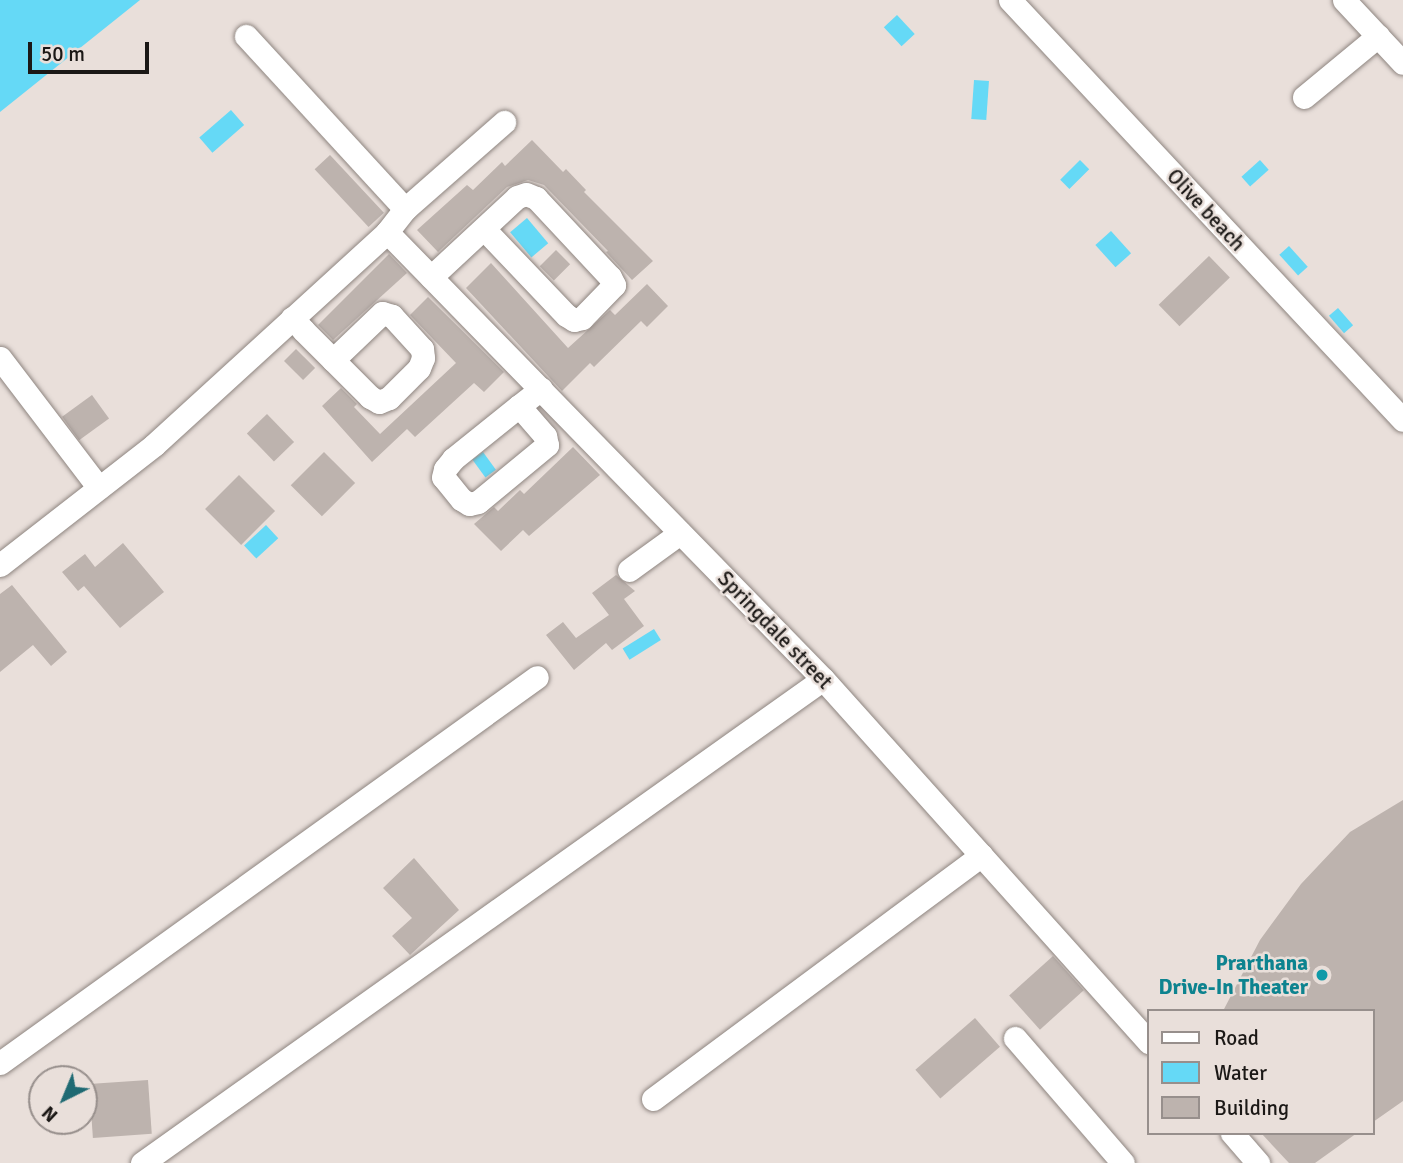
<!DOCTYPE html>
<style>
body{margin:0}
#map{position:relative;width:1403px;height:1163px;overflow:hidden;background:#e9dfda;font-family:Signika,sans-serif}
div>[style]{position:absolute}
.water>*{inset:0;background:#65d9f6;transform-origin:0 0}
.building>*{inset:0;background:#bdb3ae;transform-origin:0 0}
.roads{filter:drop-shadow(0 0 2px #8e8580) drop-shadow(0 0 2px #8e8580)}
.minor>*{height:23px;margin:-11.5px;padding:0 11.5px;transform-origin:11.5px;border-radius:11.5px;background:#fff}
.dots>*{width:19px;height:19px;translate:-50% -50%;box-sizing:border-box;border:4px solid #e9dfda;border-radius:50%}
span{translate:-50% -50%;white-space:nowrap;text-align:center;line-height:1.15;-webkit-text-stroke:5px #e9dfda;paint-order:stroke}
.street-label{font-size:21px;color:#1b1816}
.culture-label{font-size:21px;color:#0d838f;font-weight:700}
.right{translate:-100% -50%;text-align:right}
.legend{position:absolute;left:1147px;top:1009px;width:228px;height:126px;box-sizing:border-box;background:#e9dfda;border:2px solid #978f8c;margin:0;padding:9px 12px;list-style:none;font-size:21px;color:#1b1816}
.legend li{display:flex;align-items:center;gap:14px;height:35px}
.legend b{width:35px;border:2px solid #978f8c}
.north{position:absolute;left:28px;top:1065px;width:70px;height:70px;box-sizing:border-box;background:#e9dfda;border:2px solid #978f8c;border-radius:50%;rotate:223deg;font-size:19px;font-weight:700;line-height:28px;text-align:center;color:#1b1816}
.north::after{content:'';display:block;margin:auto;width:24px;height:32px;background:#1f6a73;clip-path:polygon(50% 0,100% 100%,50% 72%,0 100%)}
.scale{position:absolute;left:28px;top:42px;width:121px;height:32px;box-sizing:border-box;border:4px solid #1b1816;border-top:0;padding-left:9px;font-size:21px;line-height:24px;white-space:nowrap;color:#1b1816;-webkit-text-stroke:5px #e9dfda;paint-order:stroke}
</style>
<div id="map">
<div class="water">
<i style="clip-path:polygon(0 0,140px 0,0 112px)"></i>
<i style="left:897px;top:15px;width:26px;height:18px;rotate:47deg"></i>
<i style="left:974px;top:80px;width:15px;height:39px;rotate:4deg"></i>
<i style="left:231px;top:110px;width:20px;height:42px;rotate:49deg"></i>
<i style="left:1080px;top:160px;width:13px;height:28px;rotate:45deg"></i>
<i style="left:1260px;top:160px;width:13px;height:25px;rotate:48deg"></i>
<i style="left:527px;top:218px;width:33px;height:22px;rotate:50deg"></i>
<i style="left:1111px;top:231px;width:30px;height:21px;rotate:48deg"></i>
<i style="left:1289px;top:246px;width:28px;height:13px;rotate:48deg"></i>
<i style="left:1338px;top:308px;width:23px;height:12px;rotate:49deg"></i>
<i style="left:483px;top:452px;width:22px;height:13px;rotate:54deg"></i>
<i style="left:266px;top:525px;width:18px;height:30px;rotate:47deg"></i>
<i style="left:654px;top:629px;width:13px;height:37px;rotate:58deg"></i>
</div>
<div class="building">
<i style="clip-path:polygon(532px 140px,563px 172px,566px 169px,586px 190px,584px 192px,653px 261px,632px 280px,606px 252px,608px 251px,544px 185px,528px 180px,507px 187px,438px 252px,417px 230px,467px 185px,473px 190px,502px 162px,505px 166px)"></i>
<i style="left:330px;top:155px;width:79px;height:21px;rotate:47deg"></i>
<i style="left:556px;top:250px;width:20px;height:23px;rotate:45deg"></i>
<i style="clip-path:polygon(389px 254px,407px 273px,333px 340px,318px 325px)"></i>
<i style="left:1209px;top:256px;width:30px;height:70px;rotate:46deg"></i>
<i style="clip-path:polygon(491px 263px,568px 348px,610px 310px,615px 315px,647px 284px,668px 306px,647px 327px,641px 321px,594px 367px,590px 363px,562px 391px,466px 288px)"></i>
<i style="clip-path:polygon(428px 297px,504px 372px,484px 392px,474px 383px,415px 437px,407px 429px,372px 462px,322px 406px,341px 388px,357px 404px,354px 407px,380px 434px,456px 363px,410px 315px)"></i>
<i style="left:296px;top:349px;width:27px;height:17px;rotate:45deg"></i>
<i style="left:92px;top:395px;width:29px;height:37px;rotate:54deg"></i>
<i style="left:267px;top:414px;width:39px;height:28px;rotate:46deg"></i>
<i style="clip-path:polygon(573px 447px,600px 475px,529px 536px,523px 530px,501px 551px,474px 524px,494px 507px,498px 511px,520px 490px,524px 494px)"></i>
<i style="left:324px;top:452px;width:44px;height:47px;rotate:45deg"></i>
<i style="left:239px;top:475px;width:51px;height:48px;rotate:45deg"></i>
<i style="clip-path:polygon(123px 543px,164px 592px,120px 628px,84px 586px,78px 591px,62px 572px,85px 554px,95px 567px)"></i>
<i style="clip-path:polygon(616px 575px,635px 591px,624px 599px,644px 626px,612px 650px,606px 643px,574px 670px,546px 635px,563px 622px,576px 638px,609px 615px,592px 593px)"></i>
<i style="clip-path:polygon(12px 585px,67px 652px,51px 666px,33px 645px,0 672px,0 594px)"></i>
<i style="clip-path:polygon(1403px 800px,1403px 1101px,1373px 1122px,1373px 1011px,1223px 1011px,1260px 940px,1301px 884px,1350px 832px)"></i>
<i style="clip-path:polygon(414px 858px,459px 910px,410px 955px,392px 936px,412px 918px,383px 888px)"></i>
<i style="left:1053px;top:956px;width:46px;height:59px;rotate:48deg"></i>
<i style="left:975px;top:1018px;width:38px;height:79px;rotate:49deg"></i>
<i style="left:148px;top:1080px;width:54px;height:59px;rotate:86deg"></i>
<i style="clip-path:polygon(1261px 1133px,1357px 1133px,1315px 1163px,1289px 1163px)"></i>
</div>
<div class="roads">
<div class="minor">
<i style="left:1010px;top:0;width:575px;rotate:46.9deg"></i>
<i style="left:1344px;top:0;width:86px;rotate:46.9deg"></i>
<i style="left:246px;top:36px;width:235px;rotate:47.4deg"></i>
<i style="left:1304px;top:97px;width:96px;rotate:-39.5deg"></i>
<i style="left:387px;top:232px;width:624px;rotate:45.71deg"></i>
<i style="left:823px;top:679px;width:488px;rotate:48.1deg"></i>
<i style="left:431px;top:277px;width:117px;rotate:-42.9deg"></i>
<i style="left:517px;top:197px;width:9px;rotate:-18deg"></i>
<i style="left:526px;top:194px;width:11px;rotate:22deg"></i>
<i style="left:536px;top:198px;width:108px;rotate:46.9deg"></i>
<i style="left:610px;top:277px;width:9px;rotate:63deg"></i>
<i style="left:614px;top:285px;width:46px;rotate:134.1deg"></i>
<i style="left:582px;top:318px;width:8px;rotate:166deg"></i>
<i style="left:574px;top:320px;width:9px;rotate:-148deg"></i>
<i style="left:566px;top:315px;width:119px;rotate:-133.6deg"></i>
<i style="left:292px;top:318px;width:16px;rotate:47deg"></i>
<i style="left:303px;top:330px;width:95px;rotate:45deg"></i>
<i style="left:370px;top:397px;width:10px;rotate:29deg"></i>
<i style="left:379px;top:402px;width:11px;rotate:-22deg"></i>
<i style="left:389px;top:398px;width:42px;rotate:-45deg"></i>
<i style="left:419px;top:368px;width:11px;rotate:-68deg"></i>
<i style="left:423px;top:358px;width:9px;rotate:-96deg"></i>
<i style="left:422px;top:349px;width:45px;rotate:-132.3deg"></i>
<i style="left:392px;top:316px;width:10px;rotate:-163deg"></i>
<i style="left:382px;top:313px;width:68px;rotate:136.2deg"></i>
<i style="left:0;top:358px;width:163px;rotate:52.7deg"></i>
<i style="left:519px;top:406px;width:40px;rotate:49deg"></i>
<i style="left:545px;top:436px;width:9px;rotate:77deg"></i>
<i style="left:547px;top:445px;width:89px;rotate:140.4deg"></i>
<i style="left:478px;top:502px;width:9px;rotate:167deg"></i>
<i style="left:469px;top:504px;width:9px;rotate:-148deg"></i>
<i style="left:461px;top:499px;width:28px;rotate:-129deg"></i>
<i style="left:443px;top:477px;width:8px;rotate:-76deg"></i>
<i style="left:445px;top:469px;width:13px;rotate:-51deg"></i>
<i style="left:453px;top:459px;width:85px;rotate:-38.8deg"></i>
<i style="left:519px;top:406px;width:28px;rotate:-38deg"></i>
<i style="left:0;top:565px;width:195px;rotate:-37.9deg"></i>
<i style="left:154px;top:445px;width:316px;rotate:-42.4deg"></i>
<i style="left:387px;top:232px;width:29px;rotate:-52deg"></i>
<i style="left:405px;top:209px;width:132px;rotate:-41.3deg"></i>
<i style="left:629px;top:570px;width:63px;rotate:-36deg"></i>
<i style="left:1015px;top:1038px;width:165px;rotate:49.2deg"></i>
<i style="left:0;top:1063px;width:661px;rotate:-35.71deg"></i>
<i style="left:653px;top:1099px;width:409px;rotate:-36.6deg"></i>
<i style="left:1232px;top:1133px;width:40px;rotate:49deg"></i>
<i style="left:142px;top:1163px;width:835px;rotate:-35.4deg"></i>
</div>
</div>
<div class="dots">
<i style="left:1322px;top:975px;background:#0f9aa8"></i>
</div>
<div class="street-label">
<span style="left:1206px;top:210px;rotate:47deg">Olive beach</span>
<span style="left:775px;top:630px;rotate:46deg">Springdale street</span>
</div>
<div class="culture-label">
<span class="right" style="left:1308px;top:975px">Prarthana<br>Drive-In Theater</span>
</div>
<ul class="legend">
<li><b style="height:9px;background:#fff"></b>Road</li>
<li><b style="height:19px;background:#65d9f6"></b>Water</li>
<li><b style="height:19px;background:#bdb3ae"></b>Building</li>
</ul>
<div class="north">N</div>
<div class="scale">50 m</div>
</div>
